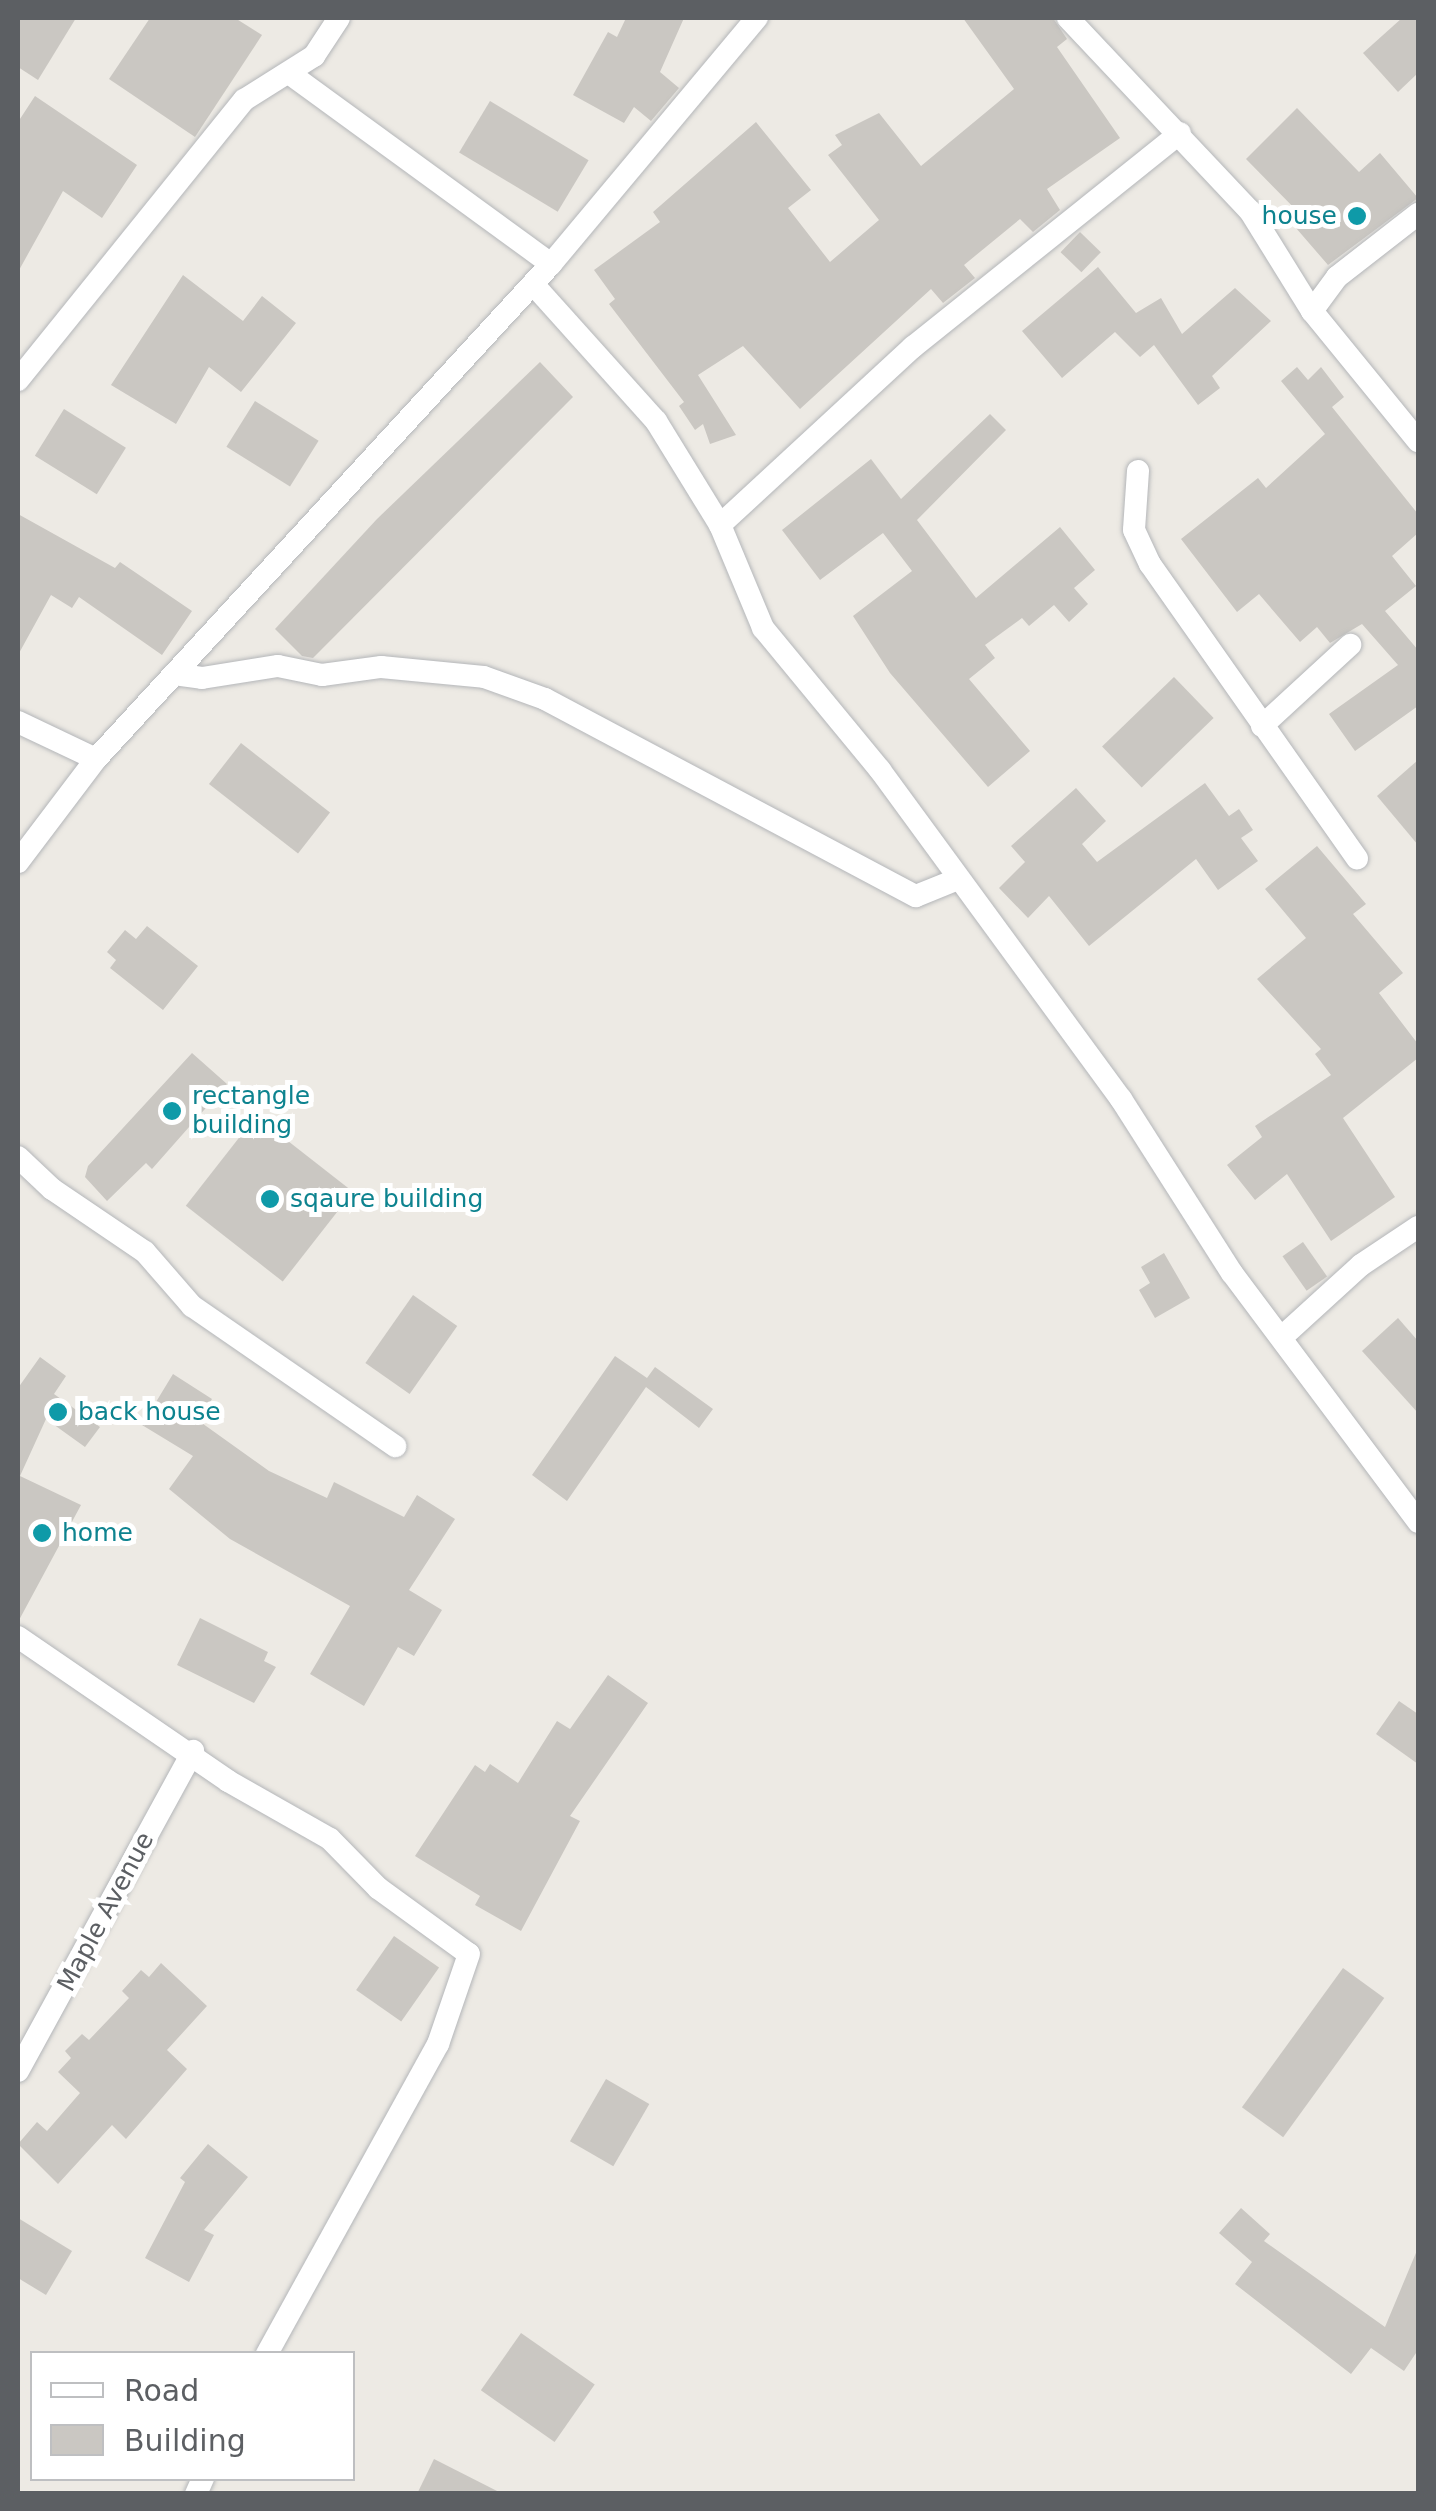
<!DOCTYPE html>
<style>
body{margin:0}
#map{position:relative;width:1436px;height:2511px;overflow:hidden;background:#edeae4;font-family:"DejaVu Sans",sans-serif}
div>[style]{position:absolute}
.building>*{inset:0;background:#cac7c2;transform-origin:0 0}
.roads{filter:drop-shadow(0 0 2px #b4b6b9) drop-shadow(0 0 2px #b4b6b9)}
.minor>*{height:22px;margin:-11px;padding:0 11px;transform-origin:11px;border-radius:11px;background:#fff}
.dots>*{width:28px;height:28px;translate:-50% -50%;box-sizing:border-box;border:5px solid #fff;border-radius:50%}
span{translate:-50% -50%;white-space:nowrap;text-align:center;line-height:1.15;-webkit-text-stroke:10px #fff;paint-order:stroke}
.culture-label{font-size:25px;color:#0d838f}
.right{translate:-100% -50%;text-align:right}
.left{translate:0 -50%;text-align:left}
.street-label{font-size:25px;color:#5c5f63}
.frame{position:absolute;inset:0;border:20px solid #5c5f63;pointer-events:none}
.legend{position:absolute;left:30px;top:2351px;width:325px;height:130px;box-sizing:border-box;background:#fff;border:2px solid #bebfc1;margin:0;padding:12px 18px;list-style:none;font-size:30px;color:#5c5f63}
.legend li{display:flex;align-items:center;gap:20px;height:50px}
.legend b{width:50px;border:2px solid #bebfc1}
</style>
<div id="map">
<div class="building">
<i style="clip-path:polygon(18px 18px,76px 18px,38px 80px,18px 67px)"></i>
<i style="clip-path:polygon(150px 18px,235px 18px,262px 35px,195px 137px,109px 79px)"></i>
<i style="clip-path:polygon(626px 18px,684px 18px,660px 72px,679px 88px,651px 121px,634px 107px,624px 123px,573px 95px,608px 32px,617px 37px)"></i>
<i style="clip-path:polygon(963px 18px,1053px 18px,1067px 39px,1057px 47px,1120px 138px,1047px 189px,1060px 210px,1033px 232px,1020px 219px,964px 265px,975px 278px,943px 303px,931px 289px,800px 409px,743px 346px,698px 375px,736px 435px,710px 444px,703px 424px,695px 430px,679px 406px,684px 402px,609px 304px,615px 299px,594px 270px,660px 222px,653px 212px,756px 122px,811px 190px,788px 208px,830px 262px,879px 220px,828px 155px,842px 145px,835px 135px,879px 113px,921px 166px,1014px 89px)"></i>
<i style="clip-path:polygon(1402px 18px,1418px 18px,1418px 73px,1398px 92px,1363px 53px)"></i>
<i style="clip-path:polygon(35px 96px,137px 165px,102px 218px,63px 191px,18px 272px,18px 122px)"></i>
<i style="left:490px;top:101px;width:115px;height:60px;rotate:31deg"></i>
<i style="clip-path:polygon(1297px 108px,1359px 172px,1380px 153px,1418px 198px,1328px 265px,1296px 228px,1305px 219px,1246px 159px)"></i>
<i style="left:1080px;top:232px;width:29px;height:28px;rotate:44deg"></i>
<i style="clip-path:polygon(1098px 267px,1136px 313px,1161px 298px,1182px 334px,1235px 288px,1271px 321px,1212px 376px,1220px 388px,1198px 405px,1154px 345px,1140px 357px,1115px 332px,1062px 378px,1022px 331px)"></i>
<i style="clip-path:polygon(183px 275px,243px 321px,262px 296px,296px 323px,241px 392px,209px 367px,176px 424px,111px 385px)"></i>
<i style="clip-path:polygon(540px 362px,573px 397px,313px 658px,302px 656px,275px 629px,377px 519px)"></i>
<i style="clip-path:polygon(1297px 367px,1308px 380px,1321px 367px,1344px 397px,1332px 407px,1418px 514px,1418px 533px,1392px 556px,1416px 586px,1385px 611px,1418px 650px,1418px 706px,1355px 751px,1329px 714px,1398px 665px,1362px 624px,1330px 643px,1317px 627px,1300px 642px,1259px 594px,1237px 612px,1181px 539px,1258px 478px,1266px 488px,1325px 434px,1281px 381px)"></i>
<i style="left:255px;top:401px;width:75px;height:54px;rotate:32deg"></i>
<i style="left:64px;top:409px;width:73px;height:55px;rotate:32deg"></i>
<i style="clip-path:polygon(990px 414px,1006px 430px,917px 520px,976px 598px,1060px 527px,1095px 570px,1074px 588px,1088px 604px,1069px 622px,1054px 605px,1029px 626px,1022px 618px,985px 645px,995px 658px,969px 679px,1030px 751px,988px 787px,890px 673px,853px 616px,912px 571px,883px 533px,820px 580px,782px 530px,871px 459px,901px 499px)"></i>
<i style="clip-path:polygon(18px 514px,115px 568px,120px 562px,192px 611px,162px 655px,79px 597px,72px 608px,51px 595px,18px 655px)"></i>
<i style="left:1174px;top:677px;width:57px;height:100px;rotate:46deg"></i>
<i style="left:241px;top:743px;width:113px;height:52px;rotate:38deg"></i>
<i style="clip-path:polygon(1418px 760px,1418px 845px,1377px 796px)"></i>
<i style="clip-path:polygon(1205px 783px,1229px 816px,1239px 809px,1253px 830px,1241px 838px,1258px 861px,1218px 890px,1196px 859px,1089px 946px,1049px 896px,1028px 918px,999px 888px,1025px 862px,1011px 846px,1076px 788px,1106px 821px,1082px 844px,1097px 862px)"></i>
<i style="clip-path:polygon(1317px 846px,1366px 904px,1353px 914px,1403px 973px,1379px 993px,1418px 1044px,1418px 1058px,1343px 1118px,1395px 1197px,1331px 1241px,1287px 1174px,1255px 1200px,1227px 1165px,1262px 1137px,1255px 1126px,1331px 1075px,1315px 1054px,1321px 1049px,1257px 979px,1306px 938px,1265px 889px)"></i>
<i style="clip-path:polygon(147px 926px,198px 966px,163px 1010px,110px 968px,116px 960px,107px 952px,125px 930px,136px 939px)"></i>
<i style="clip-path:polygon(192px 1053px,227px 1084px,152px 1169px,146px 1163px,107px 1201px,85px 1177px,88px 1166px)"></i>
<i style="left:256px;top:1116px;width:123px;height:114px;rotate:38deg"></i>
<i style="left:1303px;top:1242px;width:42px;height:25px;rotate:55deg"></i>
<i style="clip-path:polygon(1164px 1253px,1190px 1298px,1155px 1318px,1139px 1290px,1150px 1283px,1141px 1267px)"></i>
<i style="left:413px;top:1295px;width:54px;height:83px;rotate:35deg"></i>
<i style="clip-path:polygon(1398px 1318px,1418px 1341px,1418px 1413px,1362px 1351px)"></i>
<i style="clip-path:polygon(615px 1356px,647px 1378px,655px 1367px,713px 1409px,699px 1428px,646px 1387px,567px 1501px,532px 1475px)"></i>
<i style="clip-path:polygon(40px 1357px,66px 1376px,54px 1394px,100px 1427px,85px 1447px,46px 1419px,20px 1476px,81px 1505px,18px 1622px,18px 1388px)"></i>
<i style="clip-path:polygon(173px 1374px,212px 1399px,199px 1421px,269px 1471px,327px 1498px,334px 1482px,404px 1517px,417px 1495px,455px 1519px,409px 1590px,442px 1610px,414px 1656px,398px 1647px,364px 1706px,310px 1674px,350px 1606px,230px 1539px,169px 1489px,193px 1456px,142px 1425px)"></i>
<i style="clip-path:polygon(200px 1618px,268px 1652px,264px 1661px,276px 1667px,254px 1703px,177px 1665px)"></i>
<i style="clip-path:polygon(608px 1675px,648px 1703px,570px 1816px,580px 1821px,521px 1931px,475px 1905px,480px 1896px,415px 1856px,475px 1765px,485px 1772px,490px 1764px,518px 1783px,557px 1721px,570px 1729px)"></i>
<i style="clip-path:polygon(1399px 1701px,1418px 1714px,1418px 1764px,1376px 1734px)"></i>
<i style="left:394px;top:1936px;width:55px;height:66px;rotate:35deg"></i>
<i style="clip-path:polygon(161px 1963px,207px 2006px,167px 2050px,187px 2069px,126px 2139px,112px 2125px,58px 2184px,18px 2144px,37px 2122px,47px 2131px,80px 2093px,58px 2072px,71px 2058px,65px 2051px,82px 2034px,89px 2040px,129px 1998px,122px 1991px,141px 1970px,149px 1977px)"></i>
<i style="left:1343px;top:1968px;width:51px;height:172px;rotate:36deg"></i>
<i style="left:606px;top:2079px;width:50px;height:72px;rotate:30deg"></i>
<i style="clip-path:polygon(208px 2144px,248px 2177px,204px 2230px,214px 2235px,189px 2282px,145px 2258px,185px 2182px,180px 2178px)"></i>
<i style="clip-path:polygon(1241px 2208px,1270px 2234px,1264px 2241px,1385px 2327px,1418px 2248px,1418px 2350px,1404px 2371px,1371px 2348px,1351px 2374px,1235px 2284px,1252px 2262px,1219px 2233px)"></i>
<i style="clip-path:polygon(18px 2218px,72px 2251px,46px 2295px,18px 2278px)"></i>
<i style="left:521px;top:2333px;width:90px;height:70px;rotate:35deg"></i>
<i style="clip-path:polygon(434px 2459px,503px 2494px,417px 2494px)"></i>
</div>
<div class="roads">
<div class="minor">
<i style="left:1068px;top:18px;width:265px;rotate:46.7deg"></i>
<i style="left:1250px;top:211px;width:118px;rotate:58.2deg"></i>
<i style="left:1312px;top:311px;width:168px;rotate:50.8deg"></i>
<i style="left:289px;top:73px;width:324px;rotate:36.1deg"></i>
<i style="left:533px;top:284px;width:184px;rotate:48.1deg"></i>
<i style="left:656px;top:421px;width:122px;rotate:58.4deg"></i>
<i style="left:720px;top:525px;width:112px;rotate:67.3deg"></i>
<i style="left:763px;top:628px;width:184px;rotate:50.5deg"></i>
<i style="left:880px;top:770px;width:408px;rotate:53.8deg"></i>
<i style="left:1121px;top:1099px;width:206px;rotate:57.5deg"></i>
<i style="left:1232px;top:1273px;width:311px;rotate:53.2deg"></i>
<i style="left:1312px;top:311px;width:42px;rotate:-53.7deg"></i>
<i style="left:1337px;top:277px;width:103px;rotate:-37.9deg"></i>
<i style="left:18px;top:380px;width:360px;rotate:-51.1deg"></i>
<i style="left:244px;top:100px;width:83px;rotate:-32.2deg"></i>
<i style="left:314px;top:56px;width:45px;rotate:-56.7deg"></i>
<i style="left:1138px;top:471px;width:59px;rotate:93.9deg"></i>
<i style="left:1134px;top:530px;width:38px;rotate:65deg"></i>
<i style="left:1150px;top:564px;width:360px;rotate:54.9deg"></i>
<i style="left:720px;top:525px;width:263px;rotate:-42.7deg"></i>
<i style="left:913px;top:347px;width:342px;rotate:-38.7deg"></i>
<i style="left:174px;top:674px;width:28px;rotate:8deg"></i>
<i style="left:202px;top:678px;width:77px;rotate:-9deg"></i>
<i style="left:278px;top:666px;width:45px;rotate:11.6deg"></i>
<i style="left:322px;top:675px;width:60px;rotate:-7.7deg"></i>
<i style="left:381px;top:667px;width:103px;rotate:5.5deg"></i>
<i style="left:484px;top:677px;width:65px;rotate:19.8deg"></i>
<i style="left:545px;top:699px;width:420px;rotate:28deg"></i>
<i style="left:916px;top:896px;width:45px;rotate:-22deg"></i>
<i style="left:18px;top:722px;width:86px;rotate:25.4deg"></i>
<i style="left:1262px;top:726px;width:120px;rotate:-42.6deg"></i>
<i style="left:18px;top:862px;width:129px;rotate:-52.9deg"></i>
<i style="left:96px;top:759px;width:672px;rotate:-47.41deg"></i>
<i style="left:551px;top:264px;width:321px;rotate:-50.1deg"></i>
<i style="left:18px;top:1157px;width:47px;rotate:43.3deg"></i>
<i style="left:52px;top:1189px;width:112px;rotate:34.1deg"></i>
<i style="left:145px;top:1252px;width:72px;rotate:49deg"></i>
<i style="left:192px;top:1306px;width:247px;rotate:34.6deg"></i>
<i style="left:1282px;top:1337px;width:107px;rotate:-42.3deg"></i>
<i style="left:1361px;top:1265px;width:69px;rotate:-33.7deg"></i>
<i style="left:18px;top:1637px;width:255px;rotate:34.4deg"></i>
<i style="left:228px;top:1781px;width:117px;rotate:29.6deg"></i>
<i style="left:330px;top:1839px;width:69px;rotate:45.6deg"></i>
<i style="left:378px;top:1888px;width:112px;rotate:36deg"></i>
<i style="left:469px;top:1954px;width:95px;rotate:109deg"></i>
<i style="left:438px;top:2044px;width:354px;rotate:118.9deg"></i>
<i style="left:18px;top:2071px;width:365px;rotate:-61.3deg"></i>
<i style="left:196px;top:2494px;width:17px;rotate:-66deg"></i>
</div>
</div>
<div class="dots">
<i style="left:1357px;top:216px;background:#0f9aa8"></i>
<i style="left:172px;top:1111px;background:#0f9aa8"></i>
<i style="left:270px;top:1199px;background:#0f9aa8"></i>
<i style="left:58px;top:1412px;background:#0f9aa8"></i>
<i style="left:42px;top:1533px;background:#0f9aa8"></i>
</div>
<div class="culture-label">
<span class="right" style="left:1337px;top:216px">house</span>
<span class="left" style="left:192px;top:1111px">rectangle<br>building</span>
<span class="left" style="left:290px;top:1199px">sqaure building</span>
<span class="left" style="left:78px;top:1412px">back house</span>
<span class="left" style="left:62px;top:1533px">home</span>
</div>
<div class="street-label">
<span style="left:106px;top:1912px;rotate:-62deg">Maple Avenue</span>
</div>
<div class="frame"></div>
<ul class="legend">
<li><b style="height:12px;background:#fff"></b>Road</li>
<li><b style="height:28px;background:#cac7c2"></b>Building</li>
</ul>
</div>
